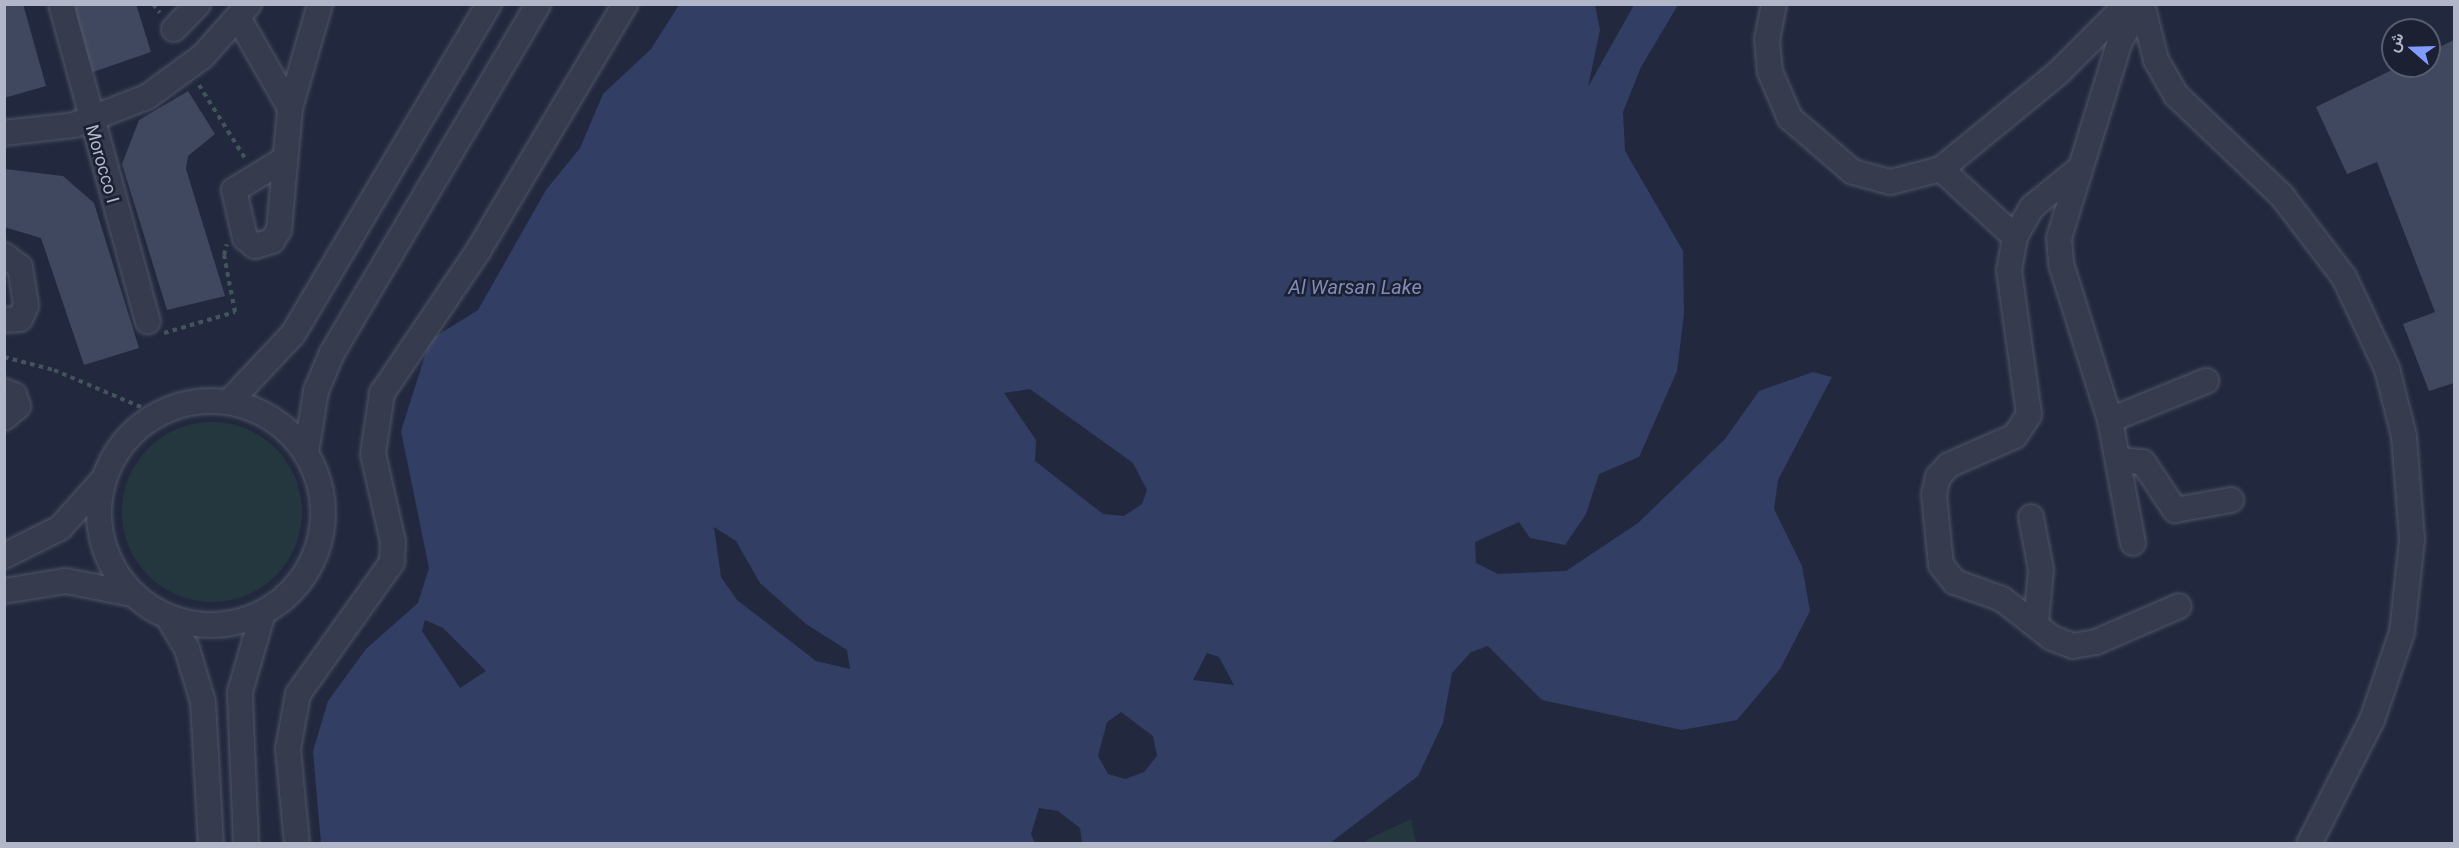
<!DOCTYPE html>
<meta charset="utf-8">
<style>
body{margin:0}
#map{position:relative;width:2459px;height:848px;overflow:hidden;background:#22293e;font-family:Roboto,Vazirmatn,sans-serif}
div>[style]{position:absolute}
.green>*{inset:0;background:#24373f}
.round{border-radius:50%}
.water>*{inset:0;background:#323e64}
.building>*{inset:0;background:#404860}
.path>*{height:4px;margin-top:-2px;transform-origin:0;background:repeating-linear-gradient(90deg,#42545c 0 4.5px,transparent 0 9px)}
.roads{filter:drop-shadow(0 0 2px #515668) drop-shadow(0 0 2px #515668)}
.minor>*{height:24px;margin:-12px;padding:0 12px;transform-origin:12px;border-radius:12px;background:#363b4e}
.minor>.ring{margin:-12px;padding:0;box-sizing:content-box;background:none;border:24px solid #363b4e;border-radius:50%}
span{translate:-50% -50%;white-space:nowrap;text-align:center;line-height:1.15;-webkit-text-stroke:5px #1b2032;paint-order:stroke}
.street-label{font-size:18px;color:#b1b6c9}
.water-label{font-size:20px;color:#7f8cb7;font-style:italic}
.frame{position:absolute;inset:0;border:6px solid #b1b6c9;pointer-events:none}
.north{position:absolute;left:2381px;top:18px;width:60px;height:60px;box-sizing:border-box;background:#1b2032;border:2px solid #575c6e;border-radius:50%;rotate:290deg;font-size:16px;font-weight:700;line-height:24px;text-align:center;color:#b1b6c9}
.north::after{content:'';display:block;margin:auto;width:21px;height:27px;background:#819bfe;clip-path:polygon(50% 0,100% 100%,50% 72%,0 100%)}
</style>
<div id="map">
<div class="green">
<i class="round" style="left:122px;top:422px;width:180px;height:180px"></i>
<i style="clip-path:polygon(1411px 819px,1416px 843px,1363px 843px,1368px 839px)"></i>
</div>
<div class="water">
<i style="clip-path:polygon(evenodd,679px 5px,1595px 5px,1600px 30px,1588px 87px,1634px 5px,1678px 5px,1641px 67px,1623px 112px,1625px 151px,1683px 251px,1684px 314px,1677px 371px,1639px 457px,1599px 474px,1586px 514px,1565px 545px,1530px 538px,1519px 522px,1475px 542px,1476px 563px,1498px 574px,1566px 571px,1638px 523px,1725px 439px,1759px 391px,1813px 372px,1832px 377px,1778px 480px,1774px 509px,1802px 566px,1810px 611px,1780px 669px,1737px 720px,1682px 730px,1542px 700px,1488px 646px,1471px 652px,1452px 673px,1443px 723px,1418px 776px,1330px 843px,1082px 843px,1080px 828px,1058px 811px,1039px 808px,1031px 834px,1035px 843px,321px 843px,313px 751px,328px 701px,366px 649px,418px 603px,429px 568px,401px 431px,430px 340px,478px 310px,546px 190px,580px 148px,603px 94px,651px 49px,679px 5px,1030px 389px,1133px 463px,1147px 490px,1142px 504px,1124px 516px,1103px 514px,1035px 461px,1036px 440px,1004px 393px,1030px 389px,679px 5px,714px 527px,736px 541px,760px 583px,806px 624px,847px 650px,850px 669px,816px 661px,737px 600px,721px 577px,714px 527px,679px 5px,425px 620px,443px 628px,486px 671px,460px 688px,422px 631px,425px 620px,679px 5px,1207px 653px,1219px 657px,1234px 685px,1193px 680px,1207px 653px,679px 5px,1121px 712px,1153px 736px,1157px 756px,1144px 772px,1125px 779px,1108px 774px,1098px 756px,1107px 722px,1121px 712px)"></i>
</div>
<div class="building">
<i style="clip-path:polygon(4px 4px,23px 4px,46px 86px,4px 98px)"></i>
<i style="clip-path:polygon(71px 4px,136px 4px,151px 52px,93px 72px)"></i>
<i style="clip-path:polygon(2454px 40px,2454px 383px,2429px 391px,2403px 324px,2435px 312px,2377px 162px,2347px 174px,2316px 107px,2400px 66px,2429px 66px,2429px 52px)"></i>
<i style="clip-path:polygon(188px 91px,215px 134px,188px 156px,186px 169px,225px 296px,167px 310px,122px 164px,139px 120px)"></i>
<i style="clip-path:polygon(5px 169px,63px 176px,94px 203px,139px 348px,84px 365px,41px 238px,4px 227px)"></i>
</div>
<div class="path">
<i style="left:153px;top:4px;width:11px;rotate:52deg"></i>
<i style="left:199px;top:85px;width:89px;rotate:57.9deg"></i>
<i style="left:164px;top:333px;width:74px;rotate:-16.5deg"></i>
<i style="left:235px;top:312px;width:58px;rotate:-100.9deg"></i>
<i style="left:224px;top:255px;width:11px;rotate:-75deg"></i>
<i style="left:4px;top:357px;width:52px;rotate:14.6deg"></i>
<i style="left:54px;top:370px;width:112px;rotate:23.1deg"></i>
</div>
<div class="roads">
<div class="minor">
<i style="left:61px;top:4px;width:329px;rotate:74.7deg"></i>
<i style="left:1774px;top:4px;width:36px;rotate:101deg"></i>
<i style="left:1767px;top:39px;width:33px;rotate:85deg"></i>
<i style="left:1770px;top:72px;width:50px;rotate:66.5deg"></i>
<i style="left:1790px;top:118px;width:83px;rotate:40.6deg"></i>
<i style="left:1853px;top:172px;width:39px;rotate:15deg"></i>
<i style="left:1891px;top:182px;width:52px;rotate:-14.6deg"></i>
<i style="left:1941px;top:169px;width:151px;rotate:-39.4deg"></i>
<i style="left:2058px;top:73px;width:98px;rotate:-45deg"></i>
<i style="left:2142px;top:4px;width:58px;rotate:76deg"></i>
<i style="left:2156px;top:60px;width:40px;rotate:60.3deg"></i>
<i style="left:2176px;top:95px;width:146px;rotate:43.6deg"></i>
<i style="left:2282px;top:196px;width:102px;rotate:52.6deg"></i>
<i style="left:2344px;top:277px;width:102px;rotate:64.9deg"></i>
<i style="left:2387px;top:369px;width:69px;rotate:75.8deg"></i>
<i style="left:2404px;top:436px;width:104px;rotate:85.6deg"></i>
<i style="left:2412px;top:540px;width:93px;rotate:96.2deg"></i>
<i style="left:2402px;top:632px;width:93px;rotate:108.8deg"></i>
<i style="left:2372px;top:720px;width:139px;rotate:116.9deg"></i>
<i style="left:239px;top:19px;width:103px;rotate:60.2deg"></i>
<i style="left:174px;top:29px;width:35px;rotate:-46deg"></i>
<i style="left:4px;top:133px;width:70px;rotate:-6.5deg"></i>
<i style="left:74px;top:125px;width:78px;rotate:-21deg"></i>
<i style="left:147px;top:97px;width:69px;rotate:-36.2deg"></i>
<i style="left:203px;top:56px;width:69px;rotate:-48.5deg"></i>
<i style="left:285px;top:159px;width:60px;rotate:148.7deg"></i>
<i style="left:234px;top:190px;width:49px;rotate:77.1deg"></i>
<i style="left:245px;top:238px;width:13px;rotate:39deg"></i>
<i style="left:255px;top:246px;width:18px;rotate:-16deg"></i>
<i style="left:272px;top:241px;width:13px;rotate:-58deg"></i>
<i style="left:279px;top:230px;width:122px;rotate:-84.8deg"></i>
<i style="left:290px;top:108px;width:108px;rotate:-73.9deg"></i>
<i style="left:1941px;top:169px;width:100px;rotate:42.6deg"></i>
<i style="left:2079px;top:169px;width:60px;rotate:141deg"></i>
<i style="left:2032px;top:207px;width:34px;rotate:120deg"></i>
<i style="left:2015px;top:237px;width:34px;rotate:100deg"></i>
<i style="left:2009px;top:270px;width:146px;rotate:82.1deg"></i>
<i style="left:2029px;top:415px;width:25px;rotate:124deg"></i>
<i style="left:2015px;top:436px;width:72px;rotate:156.3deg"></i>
<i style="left:1949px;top:465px;width:16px;rotate:133deg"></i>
<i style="left:1938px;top:477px;width:17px;rotate:103deg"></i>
<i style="left:1934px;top:494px;width:71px;rotate:84.4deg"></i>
<i style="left:1941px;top:565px;width:22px;rotate:51deg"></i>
<i style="left:1955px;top:582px;width:50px;rotate:19.9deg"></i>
<i style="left:2002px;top:599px;width:63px;rotate:38deg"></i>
<i style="left:2052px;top:638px;width:22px;rotate:21deg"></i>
<i style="left:2073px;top:646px;width:23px;rotate:-10deg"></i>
<i style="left:2096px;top:642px;width:90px;rotate:-23.4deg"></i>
<i style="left:4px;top:255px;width:20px;rotate:37deg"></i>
<i style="left:20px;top:267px;width:39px;rotate:81deg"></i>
<i style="left:26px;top:306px;width:14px;rotate:115deg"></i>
<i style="left:20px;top:319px;width:16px;rotate:176deg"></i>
<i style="left:4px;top:391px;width:11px;rotate:22deg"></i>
<i style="left:14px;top:395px;width:12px;rotate:70deg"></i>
<i style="left:18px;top:406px;width:18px;rotate:139deg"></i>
<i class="ring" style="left:99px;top:401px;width:200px;height:200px"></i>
<i style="left:230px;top:401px;width:92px;rotate:-46.8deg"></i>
<i style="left:293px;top:334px;width:384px;rotate:-59.3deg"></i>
<i style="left:2110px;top:420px;width:104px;rotate:-22.1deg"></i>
<i style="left:306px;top:453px;width:63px;rotate:-80.8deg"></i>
<i style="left:316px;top:391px;width:41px;rotate:-67.2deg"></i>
<i style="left:332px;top:353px;width:405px;rotate:-59.4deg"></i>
<i style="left:2119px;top:460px;width:24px;rotate:5deg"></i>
<i style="left:2143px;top:462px;width:58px;rotate:56.3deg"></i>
<i style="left:2175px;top:510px;width:57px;rotate:-10.1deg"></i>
<i style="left:2031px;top:517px;width:54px;rotate:79.3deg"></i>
<i style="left:2041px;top:570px;width:53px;rotate:95.4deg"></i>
<i style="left:2133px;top:543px;width:125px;rotate:-100.6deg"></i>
<i style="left:2110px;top:420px;width:164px;rotate:-107.4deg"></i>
<i style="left:2061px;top:264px;width:26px;rotate:-94deg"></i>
<i style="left:2059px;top:238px;width:206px;rotate:-72.8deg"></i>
<i style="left:2120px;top:41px;width:41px;rotate:-57.8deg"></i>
<i style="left:4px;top:556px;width:63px;rotate:-26.6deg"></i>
<i style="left:60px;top:528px;width:63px;rotate:-48.2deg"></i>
<i style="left:4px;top:591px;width:63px;rotate:-9.2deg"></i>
<i style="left:66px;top:581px;width:67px;rotate:11.1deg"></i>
<i style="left:168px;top:617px;width:37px;rotate:59deg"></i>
<i style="left:187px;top:649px;width:55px;rotate:73.2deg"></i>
<i style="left:203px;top:702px;width:142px;rotate:86.8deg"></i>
<i style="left:246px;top:844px;width:152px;rotate:-92.3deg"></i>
<i style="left:240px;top:692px;width:82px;rotate:-73.8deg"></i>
<i style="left:297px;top:844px;width:95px;rotate:-95.4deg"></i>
<i style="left:288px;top:749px;width:56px;rotate:-79.7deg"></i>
<i style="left:298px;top:694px;width:162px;rotate:-54.5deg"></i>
<i style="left:392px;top:562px;width:20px;rotate:-87deg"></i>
<i style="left:393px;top:542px;width:90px;rotate:-102.8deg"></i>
<i style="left:373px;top:454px;width:62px;rotate:-81.6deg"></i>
<i style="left:382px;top:393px;width:171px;rotate:-55.9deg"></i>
<i style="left:478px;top:251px;width:287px;rotate:-59.2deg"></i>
</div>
</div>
<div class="street-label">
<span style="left:102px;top:164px;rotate:74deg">Morocco I</span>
</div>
<div class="water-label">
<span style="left:1355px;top:287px">Al Warsan Lake</span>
</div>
<div class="frame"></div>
<div class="north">ش</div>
</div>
